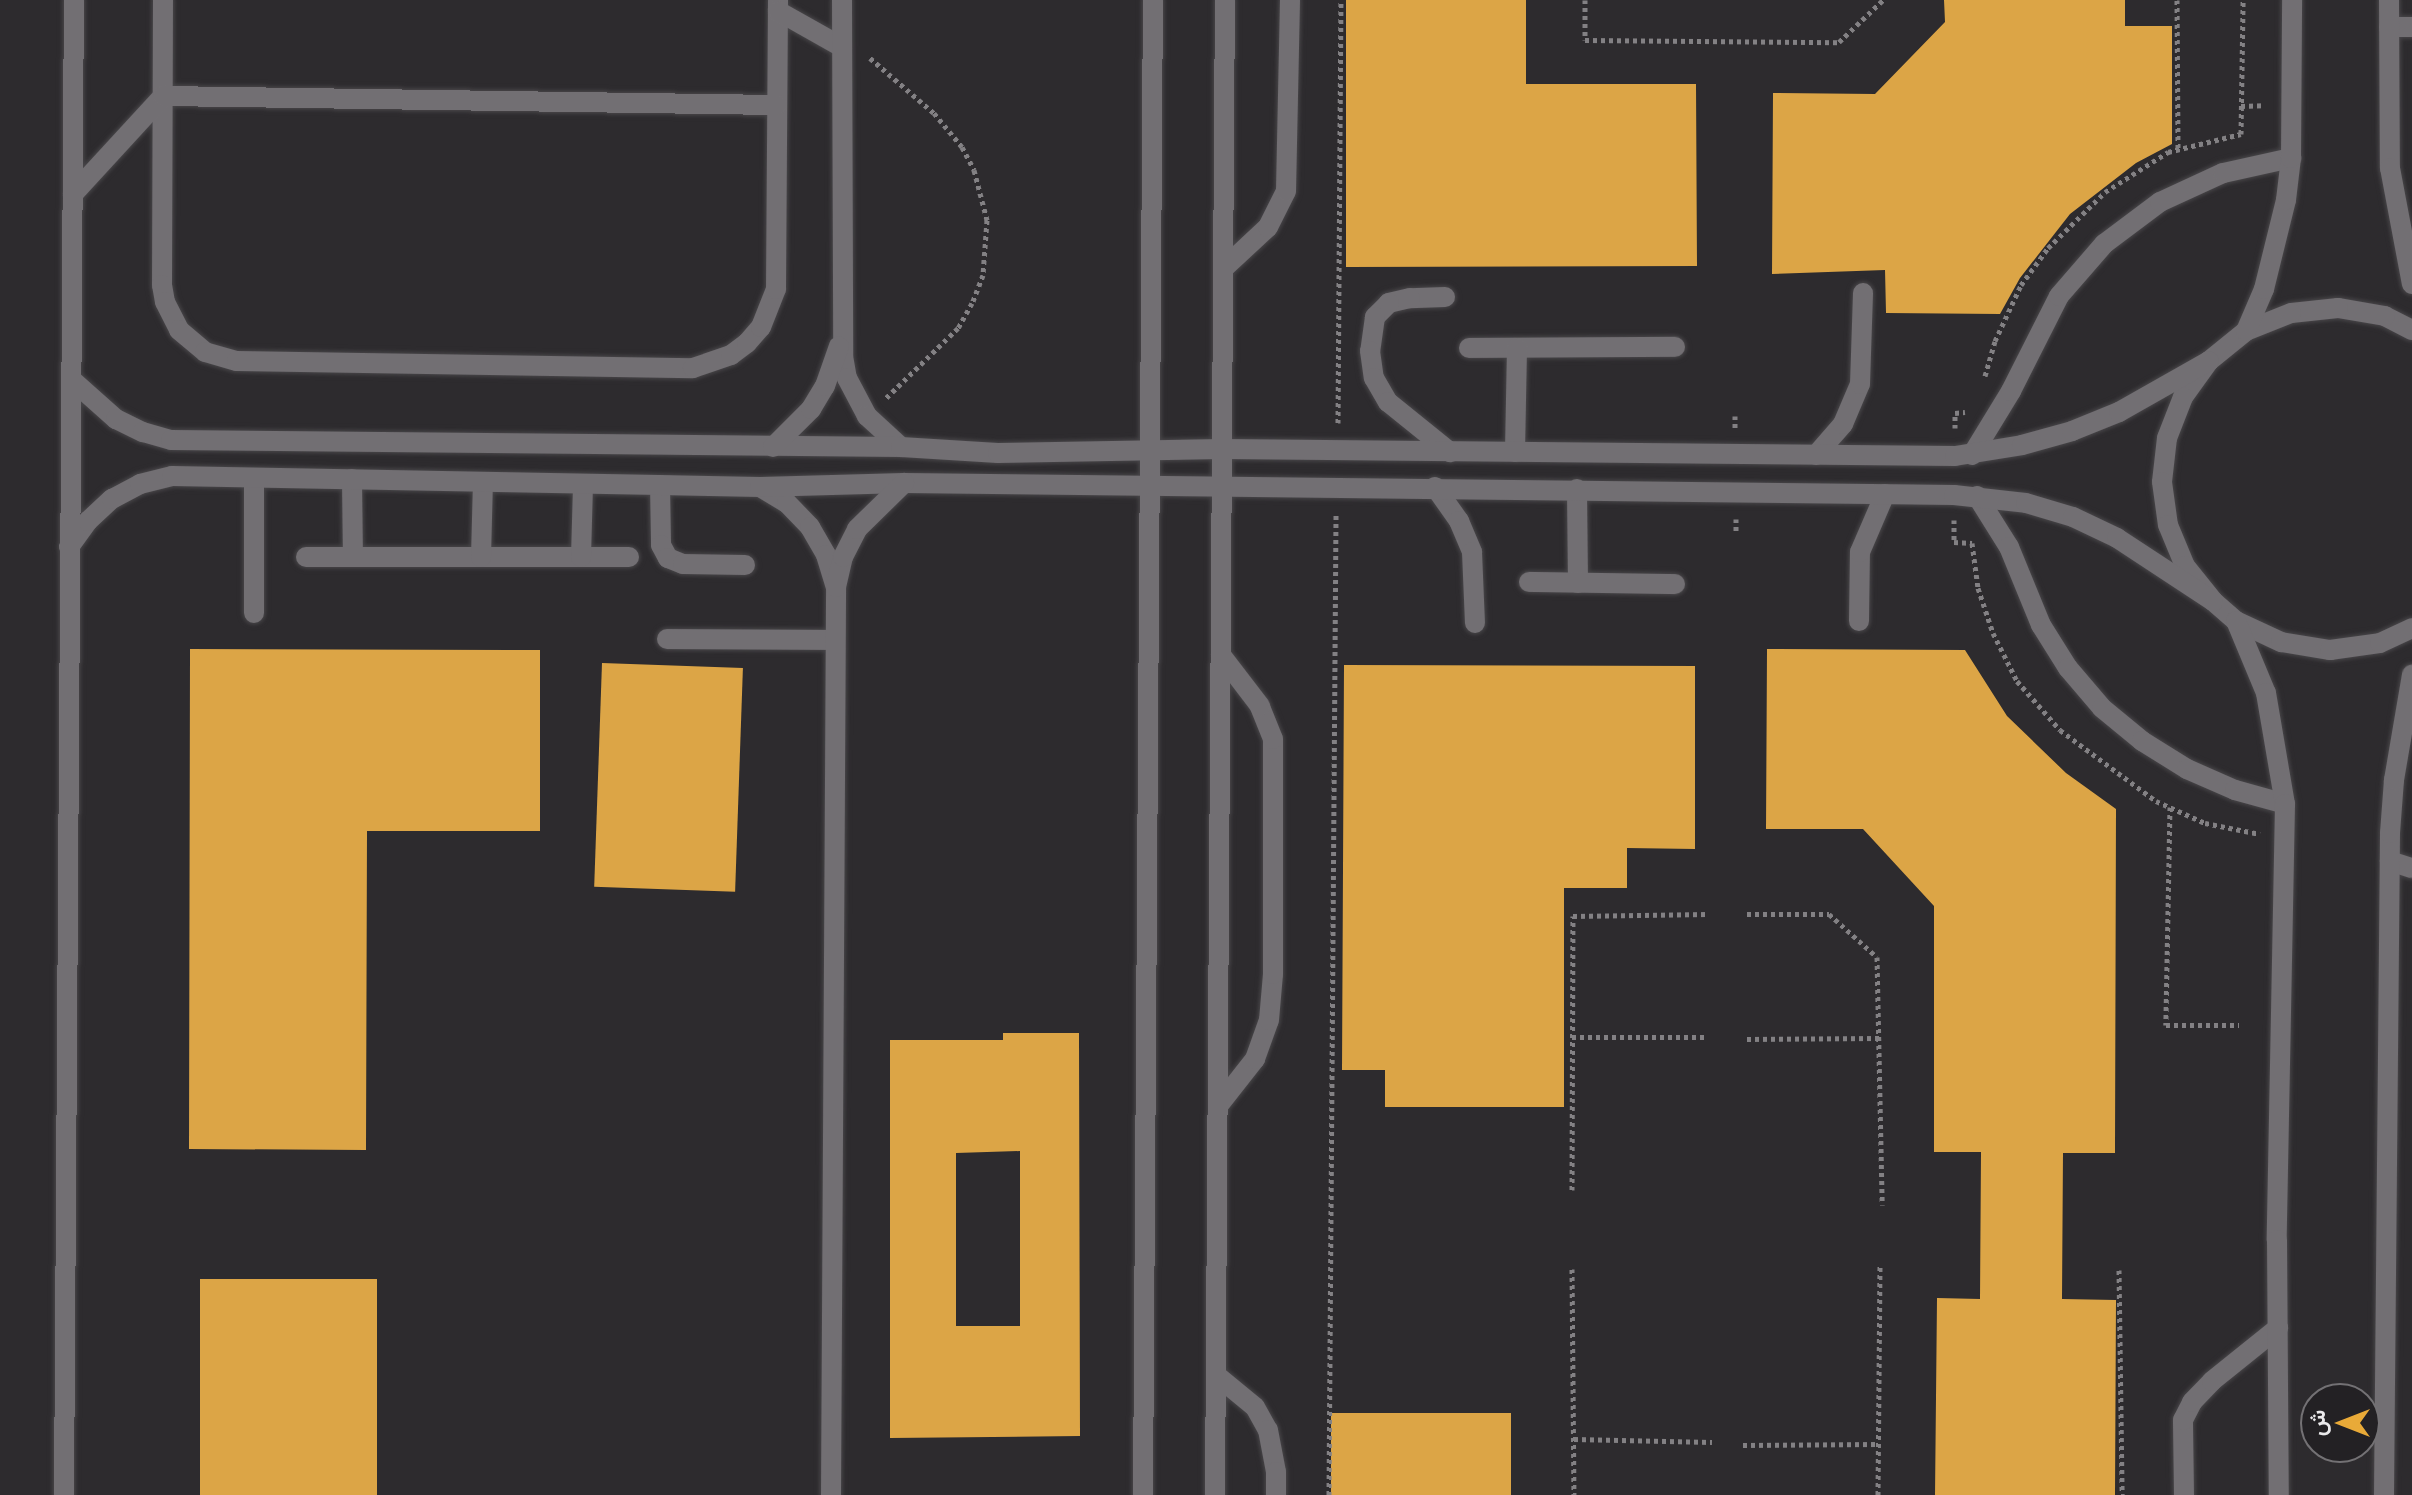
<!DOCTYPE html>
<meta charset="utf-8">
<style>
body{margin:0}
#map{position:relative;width:2412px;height:1495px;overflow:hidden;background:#2d2b2e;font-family:"Roboto Condensed",Vazirmatn,sans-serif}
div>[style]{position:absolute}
.building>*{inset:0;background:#dca546;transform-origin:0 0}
.path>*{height:5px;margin-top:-2.5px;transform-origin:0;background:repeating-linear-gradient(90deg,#838184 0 4px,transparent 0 8px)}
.roads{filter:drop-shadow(0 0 2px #484649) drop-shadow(0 0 2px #484649)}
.lane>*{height:20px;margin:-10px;padding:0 10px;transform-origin:10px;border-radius:10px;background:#726f73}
.street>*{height:20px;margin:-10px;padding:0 10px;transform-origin:10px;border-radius:10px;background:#726f73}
span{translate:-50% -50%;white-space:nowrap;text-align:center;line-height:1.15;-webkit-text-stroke:8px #232124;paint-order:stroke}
.north{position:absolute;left:2300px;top:1383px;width:80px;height:80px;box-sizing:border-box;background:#232124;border:2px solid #737174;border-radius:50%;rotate:270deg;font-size:22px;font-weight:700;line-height:32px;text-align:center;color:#eae9eb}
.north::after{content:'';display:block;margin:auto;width:28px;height:36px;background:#e9aa38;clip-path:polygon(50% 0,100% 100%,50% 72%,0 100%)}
</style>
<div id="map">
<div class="building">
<i style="clip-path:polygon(1346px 0,1526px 0,1526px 84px,1696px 84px,1697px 266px,1346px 267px)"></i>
<i style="clip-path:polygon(1944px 0,2125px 0,2125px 26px,2172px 26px,2172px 144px,2136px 163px,2070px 214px,2020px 278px,2000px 314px,1886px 313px,1885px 270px,1772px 274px,1773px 93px,1875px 94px,1945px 22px)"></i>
<i style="clip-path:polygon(190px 649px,540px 650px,540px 831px,367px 831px,366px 1150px,189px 1149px)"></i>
<i style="clip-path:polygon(1767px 649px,1965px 650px,2007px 716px,2066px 773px,2116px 809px,2115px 1153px,2063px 1153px,2062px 1299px,2116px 1300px,2115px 1495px,1935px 1495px,1937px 1298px,1980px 1299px,1981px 1152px,1934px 1152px,1934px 906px,1863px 829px,1766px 829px)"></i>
<i style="left:602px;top:663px;width:141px;height:224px;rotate:2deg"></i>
<i style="clip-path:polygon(1344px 665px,1695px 666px,1695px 849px,1627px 848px,1627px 888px,1564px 888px,1564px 1107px,1385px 1107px,1385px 1070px,1342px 1070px)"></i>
<i style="clip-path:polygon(evenodd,1003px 1033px,1079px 1033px,1080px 1436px,890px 1438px,890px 1040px,1003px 1040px,1003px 1033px,1020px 1151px,1020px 1326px,956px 1326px,956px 1153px,1020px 1151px)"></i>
<i style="left:200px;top:1279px;width:177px;height:216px"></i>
<i style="left:1331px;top:1413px;width:180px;height:82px"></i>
</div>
<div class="path">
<i style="left:1585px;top:0;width:40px;rotate:90deg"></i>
<i style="left:1585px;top:40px;width:254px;rotate:0.5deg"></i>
<i style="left:1839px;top:42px;width:61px;rotate:-43.7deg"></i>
<i style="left:2177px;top:0;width:149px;rotate:89.6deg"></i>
<i style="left:870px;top:58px;width:84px;rotate:40.7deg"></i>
<i style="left:934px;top:113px;width:44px;rotate:50.5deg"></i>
<i style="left:962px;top:147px;width:26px;rotate:62deg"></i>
<i style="left:974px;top:170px;width:52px;rotate:75.4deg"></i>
<i style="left:987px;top:220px;width:55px;rotate:94.2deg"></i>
<i style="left:983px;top:275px;width:30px;rotate:111deg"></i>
<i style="left:972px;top:303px;width:29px;rotate:119deg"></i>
<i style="left:958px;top:328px;width:102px;rotate:135.8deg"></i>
<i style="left:2241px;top:106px;width:23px;rotate:-2deg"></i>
<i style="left:1985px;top:376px;width:36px;rotate:-74deg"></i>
<i style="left:1995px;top:341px;width:62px;rotate:-65.1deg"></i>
<i style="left:2021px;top:285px;width:46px;rotate:-53.9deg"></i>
<i style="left:2048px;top:248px;width:80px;rotate:-44.5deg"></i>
<i style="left:2105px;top:192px;width:75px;rotate:-32.4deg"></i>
<i style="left:2168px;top:152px;width:75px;rotate:-13.9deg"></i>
<i style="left:2241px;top:134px;width:134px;rotate:-89.1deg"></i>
<i style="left:1735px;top:416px;width:13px;rotate:90deg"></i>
<i style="left:1338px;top:423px;width:423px;rotate:-89.6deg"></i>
<i style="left:1955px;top:428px;width:15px;rotate:-90deg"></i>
<i style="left:1955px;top:413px;width:10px;rotate:-6deg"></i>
<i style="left:1736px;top:519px;width:15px;rotate:90deg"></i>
<i style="left:1954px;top:520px;width:22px;rotate:90deg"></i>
<i style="left:1954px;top:542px;width:18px;rotate:3deg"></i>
<i style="left:1972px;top:543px;width:45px;rotate:82.4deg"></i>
<i style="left:1978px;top:588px;width:47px;rotate:71.6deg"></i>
<i style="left:1993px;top:633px;width:54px;rotate:63.4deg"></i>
<i style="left:2017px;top:681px;width:65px;rotate:48.7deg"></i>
<i style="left:2060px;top:730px;width:119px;rotate:36.5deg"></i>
<i style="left:2156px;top:801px;width:54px;rotate:24.2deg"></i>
<i style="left:2205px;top:823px;width:56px;rotate:11.3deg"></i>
<i style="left:2170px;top:807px;width:218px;rotate:91.1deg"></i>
<i style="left:2166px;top:1025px;width:73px"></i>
<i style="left:1747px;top:914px;width:82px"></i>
<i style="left:1829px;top:914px;width:64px;rotate:41.9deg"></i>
<i style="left:1877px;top:957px;width:248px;rotate:88.8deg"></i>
<i style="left:1572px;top:1037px;width:136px"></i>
<i style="left:1747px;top:1039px;width:132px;rotate:-0.4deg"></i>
<i style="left:1572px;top:1190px;width:274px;rotate:-89.8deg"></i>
<i style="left:1573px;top:916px;width:135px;rotate:-0.8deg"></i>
<i style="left:1572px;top:1269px;width:226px;rotate:89.5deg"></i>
<i style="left:2119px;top:1270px;width:225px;rotate:89.2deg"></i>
<i style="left:1574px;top:1439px;width:138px;rotate:1.2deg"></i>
<i style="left:1743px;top:1445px;width:136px;rotate:-0.4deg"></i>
<i style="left:1329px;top:1495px;width:983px;rotate:-89.59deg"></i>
<i style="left:1878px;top:1495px;width:229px;rotate:-89.5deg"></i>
</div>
<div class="roads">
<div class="lane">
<i style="left:163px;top:0;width:285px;rotate:90.2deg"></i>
<i style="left:162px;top:285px;width:17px;rotate:80deg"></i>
<i style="left:165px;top:302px;width:31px;rotate:63deg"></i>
<i style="left:179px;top:330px;width:34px;rotate:40deg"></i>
<i style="left:205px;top:352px;width:33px;rotate:16deg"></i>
<i style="left:237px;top:361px;width:456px;rotate:0.9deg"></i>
<i style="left:693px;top:368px;width:40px;rotate:-18.9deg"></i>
<i style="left:731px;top:355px;width:20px;rotate:-37deg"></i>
<i style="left:747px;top:343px;width:21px;rotate:-49deg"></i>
<i style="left:761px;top:327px;width:41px;rotate:-68.5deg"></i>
<i style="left:776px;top:289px;width:289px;rotate:-89.6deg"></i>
<i style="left:778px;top:11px;width:73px;rotate:29.4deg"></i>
<i style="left:2389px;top:27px;width:23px"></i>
<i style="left:73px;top:194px;width:133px;rotate:-47.4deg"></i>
<i style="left:163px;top:96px;width:614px;rotate:0.84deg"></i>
<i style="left:1224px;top:268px;width:60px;rotate:-43deg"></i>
<i style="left:1268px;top:227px;width:40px;rotate:-63.4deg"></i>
<i style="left:1286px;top:191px;width:191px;rotate:-88.8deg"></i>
<i style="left:1445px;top:297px;width:35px;rotate:178deg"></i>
<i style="left:1410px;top:298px;width:22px;rotate:167deg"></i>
<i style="left:1389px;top:303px;width:20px;rotate:135deg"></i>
<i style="left:1375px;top:317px;width:34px;rotate:98deg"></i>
<i style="left:1370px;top:351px;width:27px;rotate:82deg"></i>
<i style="left:1374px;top:378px;width:28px;rotate:60deg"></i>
<i style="left:1388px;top:402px;width:80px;rotate:38.9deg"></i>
<i style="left:1469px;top:348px;width:206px;rotate:-0.3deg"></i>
<i style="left:1515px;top:452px;width:104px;rotate:-88.9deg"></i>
<i style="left:1816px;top:455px;width:41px;rotate:-48.9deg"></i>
<i style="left:1843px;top:424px;width:43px;rotate:-67deg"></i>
<i style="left:1860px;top:384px;width:91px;rotate:-88.1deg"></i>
<i style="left:1972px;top:455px;width:75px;rotate:-58.6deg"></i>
<i style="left:2011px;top:391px;width:106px;rotate:-63.2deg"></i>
<i style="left:2059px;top:296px;width:69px;rotate:-49.1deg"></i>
<i style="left:2104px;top:244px;width:70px;rotate:-36.9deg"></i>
<i style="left:2160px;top:202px;width:69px;rotate:-24.7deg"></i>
<i style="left:2223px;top:173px;width:70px;rotate:-12.4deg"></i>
<i style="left:254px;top:478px;width:135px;rotate:90deg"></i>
<i style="left:352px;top:479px;width:78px;rotate:89.3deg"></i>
<i style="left:660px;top:485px;width:60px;rotate:89deg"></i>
<i style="left:661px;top:545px;width:15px;rotate:62deg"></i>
<i style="left:668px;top:558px;width:16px;rotate:22deg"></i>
<i style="left:683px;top:564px;width:62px;rotate:0.9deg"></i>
<i style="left:1435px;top:487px;width:42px;rotate:54.8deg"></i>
<i style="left:1459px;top:521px;width:34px;rotate:67deg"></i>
<i style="left:1472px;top:552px;width:71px;rotate:87.6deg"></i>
<i style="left:1577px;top:489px;width:94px;rotate:89.4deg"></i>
<i style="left:1977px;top:496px;width:60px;rotate:57.9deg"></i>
<i style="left:2009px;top:547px;width:84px;rotate:67.7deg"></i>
<i style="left:2041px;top:625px;width:51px;rotate:57.9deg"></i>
<i style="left:2068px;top:668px;width:52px;rotate:49.6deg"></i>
<i style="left:2102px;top:708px;width:52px;rotate:39.5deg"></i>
<i style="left:2142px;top:741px;width:53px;rotate:31.9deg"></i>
<i style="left:2187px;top:769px;width:52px;rotate:23.6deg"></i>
<i style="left:2235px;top:790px;width:52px;rotate:15.6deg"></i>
<i style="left:306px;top:557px;width:323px"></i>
<i style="left:481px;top:557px;width:75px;rotate:-88.5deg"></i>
<i style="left:581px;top:557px;width:73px;rotate:-88.4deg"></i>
<i style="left:1529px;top:582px;width:146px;rotate:0.8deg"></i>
<i style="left:1859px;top:621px;width:69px;rotate:-89.2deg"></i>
<i style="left:1860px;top:552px;width:63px;rotate:-66.7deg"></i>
<i style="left:667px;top:639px;width:168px;rotate:0.3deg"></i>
<i style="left:2390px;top:861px;width:23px;rotate:18deg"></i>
<i style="left:1218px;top:1106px;width:60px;rotate:-51.8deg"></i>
<i style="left:1255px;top:1059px;width:41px;rotate:-70.3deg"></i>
<i style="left:1269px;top:1020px;width:46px;rotate:-85deg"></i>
<i style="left:1273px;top:974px;width:235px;rotate:-90deg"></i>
<i style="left:1273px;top:739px;width:35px;rotate:-112deg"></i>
<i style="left:1260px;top:706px;width:64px;rotate:-127.4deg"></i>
<i style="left:1216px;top:1375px;width:50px;rotate:39.4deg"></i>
<i style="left:1255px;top:1407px;width:26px;rotate:61deg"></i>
<i style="left:1268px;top:1430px;width:43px;rotate:79.2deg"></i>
<i style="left:1276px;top:1472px;width:23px;rotate:90deg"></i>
<i style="left:2184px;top:1495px;width:75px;rotate:-90.8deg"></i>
<i style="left:2183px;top:1420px;width:20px;rotate:-63deg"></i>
<i style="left:2192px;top:1402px;width:29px;rotate:-46deg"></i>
<i style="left:2212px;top:1381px;width:85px;rotate:-38.8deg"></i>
</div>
<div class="street">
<i style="left:842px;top:0;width:356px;rotate:89.8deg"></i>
<i style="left:843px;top:356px;width:22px;rotate:80deg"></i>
<i style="left:847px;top:378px;width:43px;rotate:62.2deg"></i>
<i style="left:867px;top:416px;width:46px;rotate:42.4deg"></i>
<i style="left:2389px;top:0;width:168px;rotate:89.7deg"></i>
<i style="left:2390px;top:168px;width:118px;rotate:79.3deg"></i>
<i style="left:2412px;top:330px;width:30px;rotate:-153deg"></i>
<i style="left:2385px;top:316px;width:48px;rotate:-170.3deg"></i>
<i style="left:2338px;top:308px;width:47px;rotate:173.9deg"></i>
<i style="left:2291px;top:313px;width:48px;rotate:158.2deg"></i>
<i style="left:2246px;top:331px;width:48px;rotate:141deg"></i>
<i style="left:2209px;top:361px;width:44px;rotate:125.8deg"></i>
<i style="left:2183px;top:397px;width:44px;rotate:111.3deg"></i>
<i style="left:2167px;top:438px;width:44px;rotate:96.5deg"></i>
<i style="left:2162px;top:482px;width:43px;rotate:82.1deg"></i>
<i style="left:2168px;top:525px;width:44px;rotate:67.5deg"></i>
<i style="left:2185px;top:566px;width:45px;rotate:51.3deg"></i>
<i style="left:2213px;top:601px;width:30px;rotate:41deg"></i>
<i style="left:2236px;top:621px;width:50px;rotate:25deg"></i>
<i style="left:2281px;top:642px;width:50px;rotate:9.3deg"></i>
<i style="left:2330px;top:650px;width:50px;rotate:-8deg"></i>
<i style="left:2380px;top:643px;width:35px;rotate:-25deg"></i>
<i style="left:2246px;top:331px;width:46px;rotate:-66.8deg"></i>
<i style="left:2264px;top:289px;width:92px;rotate:-76.1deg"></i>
<i style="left:2286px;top:200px;width:42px;rotate:-83.2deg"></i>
<i style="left:2291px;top:158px;width:158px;rotate:-89.6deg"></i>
<i style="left:72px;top:380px;width:59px;rotate:41.6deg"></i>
<i style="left:116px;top:419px;width:30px;rotate:26deg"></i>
<i style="left:143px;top:432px;width:29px;rotate:16deg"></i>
<i style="left:171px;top:440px;width:730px;rotate:0.55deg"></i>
<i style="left:901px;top:447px;width:97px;rotate:3.5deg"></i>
<i style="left:998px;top:453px;width:224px;rotate:-1deg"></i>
<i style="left:1222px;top:449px;width:733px;rotate:0.55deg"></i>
<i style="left:1955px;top:456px;width:68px;rotate:-9.3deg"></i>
<i style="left:2022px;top:445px;width:52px;rotate:-15.6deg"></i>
<i style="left:2072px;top:431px;width:51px;rotate:-22deg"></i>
<i style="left:2119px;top:412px;width:103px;rotate:-29.5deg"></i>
<i style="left:773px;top:447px;width:54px;rotate:-45deg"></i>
<i style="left:811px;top:409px;width:27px;rotate:-59deg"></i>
<i style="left:825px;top:386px;width:42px;rotate:-70.7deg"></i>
<i style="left:760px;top:487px;width:31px;rotate:31deg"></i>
<i style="left:787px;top:503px;width:33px;rotate:46deg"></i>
<i style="left:810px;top:527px;width:32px;rotate:60deg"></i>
<i style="left:826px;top:555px;width:34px;rotate:73deg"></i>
<i style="left:69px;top:547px;width:32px;rotate:-54deg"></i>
<i style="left:88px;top:521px;width:33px;rotate:-43deg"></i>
<i style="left:112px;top:499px;width:32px;rotate:-28deg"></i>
<i style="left:140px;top:484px;width:33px;rotate:-14deg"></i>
<i style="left:172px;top:476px;width:588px;rotate:1.07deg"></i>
<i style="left:760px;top:487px;width:144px;rotate:-1.6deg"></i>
<i style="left:904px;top:483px;width:1050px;rotate:0.65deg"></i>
<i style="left:1954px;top:495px;width:72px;rotate:6.3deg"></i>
<i style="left:2026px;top:503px;width:49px;rotate:16.6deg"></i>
<i style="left:2073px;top:517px;width:49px;rotate:25.5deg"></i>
<i style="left:2117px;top:538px;width:115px;rotate:33.3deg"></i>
<i style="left:2236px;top:621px;width:78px;rotate:67.4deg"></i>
<i style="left:2266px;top:693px;width:113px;rotate:80.3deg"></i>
<i style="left:2285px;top:804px;width:436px;rotate:91.1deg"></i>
<i style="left:2277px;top:1240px;width:255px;rotate:89.6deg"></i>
<i style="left:64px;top:1495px;width:1495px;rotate:-89.62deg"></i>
<i style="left:831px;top:1495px;width:908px;rotate:-89.68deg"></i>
<i style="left:836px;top:587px;width:31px;rotate:-77deg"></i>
<i style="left:843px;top:557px;width:31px;rotate:-63deg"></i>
<i style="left:857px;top:529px;width:66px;rotate:-44.4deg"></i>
<i style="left:1143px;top:1495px;width:1495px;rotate:-89.62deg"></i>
<i style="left:1215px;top:1495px;width:1495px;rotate:-89.62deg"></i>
<i style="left:2384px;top:1495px;width:662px;rotate:-89.48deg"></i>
<i style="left:2390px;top:833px;width:53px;rotate:-85.7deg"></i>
<i style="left:2394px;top:780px;width:107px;rotate:-80.3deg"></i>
</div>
</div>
<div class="north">ش</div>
</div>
